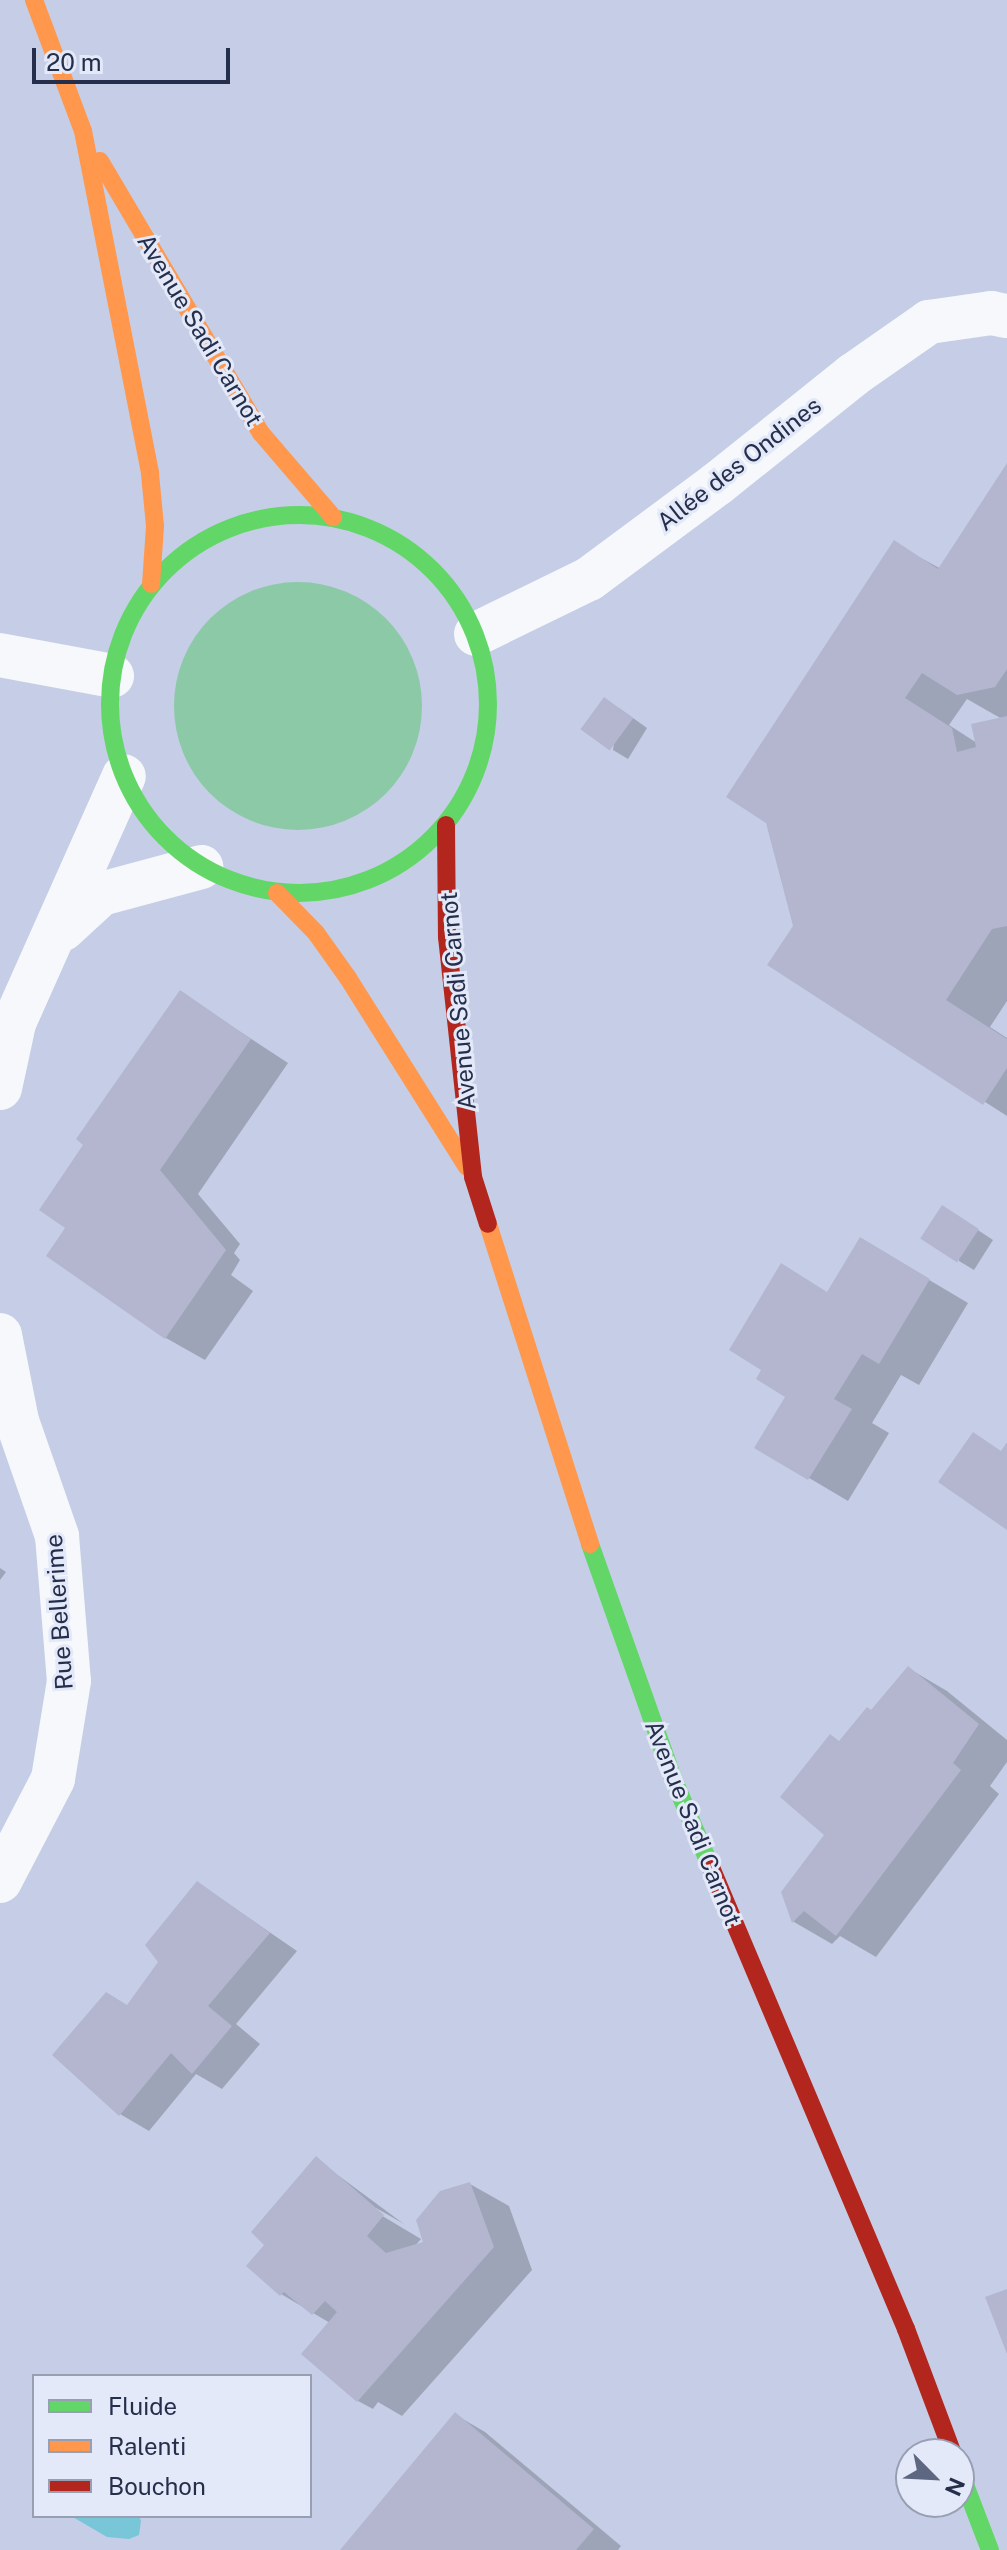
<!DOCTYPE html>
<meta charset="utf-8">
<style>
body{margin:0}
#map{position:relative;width:1007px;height:2550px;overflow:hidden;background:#c5cee6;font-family:"Public Sans",sans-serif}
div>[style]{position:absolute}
.green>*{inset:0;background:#8cc9a7}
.round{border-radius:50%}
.water>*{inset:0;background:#7ac6d9}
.shadow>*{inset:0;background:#0003}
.building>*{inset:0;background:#b4b6d0;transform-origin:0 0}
.street>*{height:44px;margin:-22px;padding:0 22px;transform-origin:22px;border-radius:22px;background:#f6f8fb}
.fast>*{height:18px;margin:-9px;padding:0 9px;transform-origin:9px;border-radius:9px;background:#63d668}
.fast>.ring{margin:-9px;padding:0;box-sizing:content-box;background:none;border:18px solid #63d668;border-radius:50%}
.slow>*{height:18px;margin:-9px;padding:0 9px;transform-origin:9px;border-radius:9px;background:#ff974d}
.jam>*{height:18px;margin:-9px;padding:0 9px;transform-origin:9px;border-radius:9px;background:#b3261e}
span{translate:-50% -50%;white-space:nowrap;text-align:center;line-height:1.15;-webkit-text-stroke:6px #e3e9f8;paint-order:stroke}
.street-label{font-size:24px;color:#252f4c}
.legend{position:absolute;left:32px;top:2374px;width:280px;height:144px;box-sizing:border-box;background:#e3e9f8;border:2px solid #979fb3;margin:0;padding:10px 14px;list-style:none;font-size:24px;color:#252f4c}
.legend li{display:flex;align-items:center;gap:16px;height:40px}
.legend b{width:40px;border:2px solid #979fb3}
.north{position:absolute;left:895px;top:2438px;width:80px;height:80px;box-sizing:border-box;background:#e3e9f8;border:2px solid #979fb3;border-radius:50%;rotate:114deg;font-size:22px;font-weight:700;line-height:32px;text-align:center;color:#252f4c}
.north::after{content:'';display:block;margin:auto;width:28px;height:36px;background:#5d6782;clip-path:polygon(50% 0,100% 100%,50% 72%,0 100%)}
.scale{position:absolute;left:32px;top:48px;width:198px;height:36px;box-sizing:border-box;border:4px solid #252f4c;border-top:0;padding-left:10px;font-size:24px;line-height:28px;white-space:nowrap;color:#252f4c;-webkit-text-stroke:6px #e3e9f8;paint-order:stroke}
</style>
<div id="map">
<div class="green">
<i class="round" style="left:174px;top:582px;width:248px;height:248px"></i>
</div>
<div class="water">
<i style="clip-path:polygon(71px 2516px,139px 2516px,141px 2521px,139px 2535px,129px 2539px,107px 2537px)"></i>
</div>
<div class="shadow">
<i style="clip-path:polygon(evenodd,1007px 467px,1007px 1001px,990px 1027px,1007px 1038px,1007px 1116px,770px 964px,795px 926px,894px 543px,941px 569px,1007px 467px,967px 699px,1002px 719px,977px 743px,949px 725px,967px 699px)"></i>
<i style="clip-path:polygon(619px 708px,647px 728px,628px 759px,613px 750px)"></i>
<i style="clip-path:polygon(181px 993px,288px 1063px,198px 1194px,240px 1244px,234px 1253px,240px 1260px,231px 1275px,253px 1291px,205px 1360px,166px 1338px,49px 1256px,68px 1228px,86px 1145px)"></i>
<i style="clip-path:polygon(958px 1217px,993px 1240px,974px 1270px,959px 1261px)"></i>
<i style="clip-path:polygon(899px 1262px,968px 1303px,919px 1385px,901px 1375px,872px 1423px,889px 1433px,848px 1501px,757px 1447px,785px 1400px,828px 1294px)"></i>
<i style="clip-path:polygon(0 1568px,6px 1572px,0 1580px)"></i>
<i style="clip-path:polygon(908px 1668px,947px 1691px,1007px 1740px,1007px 1762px,990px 1786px,999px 1794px,876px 1957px,840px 1936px,832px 1944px,794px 1922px,783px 1892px,827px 1835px,840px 1742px,873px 1712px)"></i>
<i style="clip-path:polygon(198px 1883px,297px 1951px,236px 2024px,260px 2044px,222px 2089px,196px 2074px,149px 2131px,120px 2114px,128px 2007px,161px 1962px)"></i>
<i style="clip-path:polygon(316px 2159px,404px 2224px,376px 2208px,374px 2211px,421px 2239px,415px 2246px,426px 2243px,470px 2184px,509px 2206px,532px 2270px,402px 2416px,378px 2402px,373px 2409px,358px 2401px,330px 2323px,281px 2294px,267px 2245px)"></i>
<i style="clip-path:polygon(456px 2415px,485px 2432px,621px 2546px,618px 2550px,343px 2550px)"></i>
</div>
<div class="building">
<i style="clip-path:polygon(1007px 463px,1007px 669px,995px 687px,957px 695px,922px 673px,905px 698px,952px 728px,957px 752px,976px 747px,971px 724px,1007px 716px,1007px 926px,992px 929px,946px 1000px,1007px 1039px,1007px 1068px,983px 1105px,767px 965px,793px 926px,766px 823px,726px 797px,894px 540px,938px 569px)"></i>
<i style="left:604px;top:697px;width:36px;height:40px;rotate:36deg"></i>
<i style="clip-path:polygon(180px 990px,251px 1039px,160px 1170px,226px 1250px,165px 1339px,46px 1256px,65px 1228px,39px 1210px,83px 1145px,76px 1139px)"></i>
<i style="left:942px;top:1205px;width:44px;height:40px;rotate:33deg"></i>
<i style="clip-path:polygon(860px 1237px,930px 1279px,879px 1364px,862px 1354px,834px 1399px,852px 1409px,808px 1480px,754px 1448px,785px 1397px,756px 1379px,761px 1370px,729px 1350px,781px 1263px,827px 1292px)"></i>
<i style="clip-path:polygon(973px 1432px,1001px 1451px,1007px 1442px,1007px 1530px,938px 1482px)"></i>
<i style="clip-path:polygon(908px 1666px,979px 1724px,953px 1763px,961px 1770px,836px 1936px,804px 1911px,792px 1923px,781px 1892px,824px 1835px,780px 1797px,830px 1734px,839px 1741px,867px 1707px,871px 1710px)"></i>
<i style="clip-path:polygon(197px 1881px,270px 1933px,208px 2006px,232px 2026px,192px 2074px,171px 2053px,119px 2116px,52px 2055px,106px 1992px,127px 2005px,158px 1962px,145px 1945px)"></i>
<i style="clip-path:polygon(316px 2156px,384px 2215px,367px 2236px,386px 2253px,423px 2242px,416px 2220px,440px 2191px,470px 2182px,494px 2247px,357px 2402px,301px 2354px,337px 2312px,325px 2301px,312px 2315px,284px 2292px,280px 2296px,246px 2266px,264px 2245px,251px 2232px)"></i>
<i style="clip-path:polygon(1007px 2289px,1007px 2354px,985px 2297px)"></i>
<i style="clip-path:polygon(455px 2412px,594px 2529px,576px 2550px,340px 2550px)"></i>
</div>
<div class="street">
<i style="left:476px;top:634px;width:126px;rotate:-26deg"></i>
<i style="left:589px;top:579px;width:159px;rotate:-36.6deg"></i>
<i style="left:717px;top:484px;width:174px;rotate:-38.7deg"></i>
<i style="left:853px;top:375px;width:93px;rotate:-34.9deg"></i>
<i style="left:929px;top:322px;width:63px;rotate:-8.3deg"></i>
<i style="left:991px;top:313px;width:16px;rotate:11deg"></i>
<i style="left:0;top:655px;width:114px;rotate:10.6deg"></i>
<i style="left:63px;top:929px;width:52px;rotate:-42.6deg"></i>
<i style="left:101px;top:894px;width:104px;rotate:-15.1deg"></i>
<i style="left:0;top:1088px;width:66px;rotate:-77.8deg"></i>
<i style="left:14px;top:1023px;width:270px;rotate:-66deg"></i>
<i style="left:0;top:1335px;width:88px;rotate:78.8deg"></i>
<i style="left:17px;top:1421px;width:122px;rotate:70.8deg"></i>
<i style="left:57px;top:1536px;width:145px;rotate:85.3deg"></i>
<i style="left:69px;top:1681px;width:99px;rotate:99.3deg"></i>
<i style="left:53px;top:1779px;width:115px;rotate:117.5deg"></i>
</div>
<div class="fast">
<i class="ring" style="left:110px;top:515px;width:360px;height:360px"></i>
<i style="left:590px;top:1544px;width:248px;rotate:70.5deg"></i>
<i style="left:673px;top:1778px;width:95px;rotate:67deg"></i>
<i style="left:959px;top:2469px;width:87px;rotate:69.1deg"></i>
</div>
<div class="slow">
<i style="left:34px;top:0;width:140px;rotate:69.5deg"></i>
<i style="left:83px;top:131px;width:349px;rotate:78.9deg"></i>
<i style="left:150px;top:474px;width:52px;rotate:84.5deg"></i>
<i style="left:155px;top:526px;width:58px;rotate:93.9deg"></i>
<i style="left:100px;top:161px;width:316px;rotate:59.4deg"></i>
<i style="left:261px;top:433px;width:111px;rotate:49.4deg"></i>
<i style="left:277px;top:893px;width:56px;rotate:45.7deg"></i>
<i style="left:316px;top:933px;width:55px;rotate:54.6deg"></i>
<i style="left:348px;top:978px;width:223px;rotate:57.8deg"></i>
<i style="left:488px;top:1224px;width:336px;rotate:72.3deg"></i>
</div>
<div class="jam">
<i style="left:446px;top:825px;width:112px;rotate:89.5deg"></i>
<i style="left:447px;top:937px;width:241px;rotate:83.8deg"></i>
<i style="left:473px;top:1177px;width:49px;rotate:72.3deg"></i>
<i style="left:710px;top:1865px;width:504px;rotate:67.1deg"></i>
<i style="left:906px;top:2329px;width:134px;rotate:69.4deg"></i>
</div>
<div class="street-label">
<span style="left:200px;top:330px;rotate:59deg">Avenue Sadi Carnot</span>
<span style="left:739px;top:464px;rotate:-38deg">Allée des Ondines</span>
<span style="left:458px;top:1001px;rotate:-95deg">Avenue Sadi Carnot</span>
<span style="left:59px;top:1612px;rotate:-94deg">Rue Bellerime</span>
<span style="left:693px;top:1823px;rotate:68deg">Avenue Sadi Carnot</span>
</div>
<ul class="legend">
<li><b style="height:10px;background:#63d668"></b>Fluide</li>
<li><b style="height:10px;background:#ff974d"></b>Ralenti</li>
<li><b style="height:10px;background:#b3261e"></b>Bouchon</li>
</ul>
<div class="north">N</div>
<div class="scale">20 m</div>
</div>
